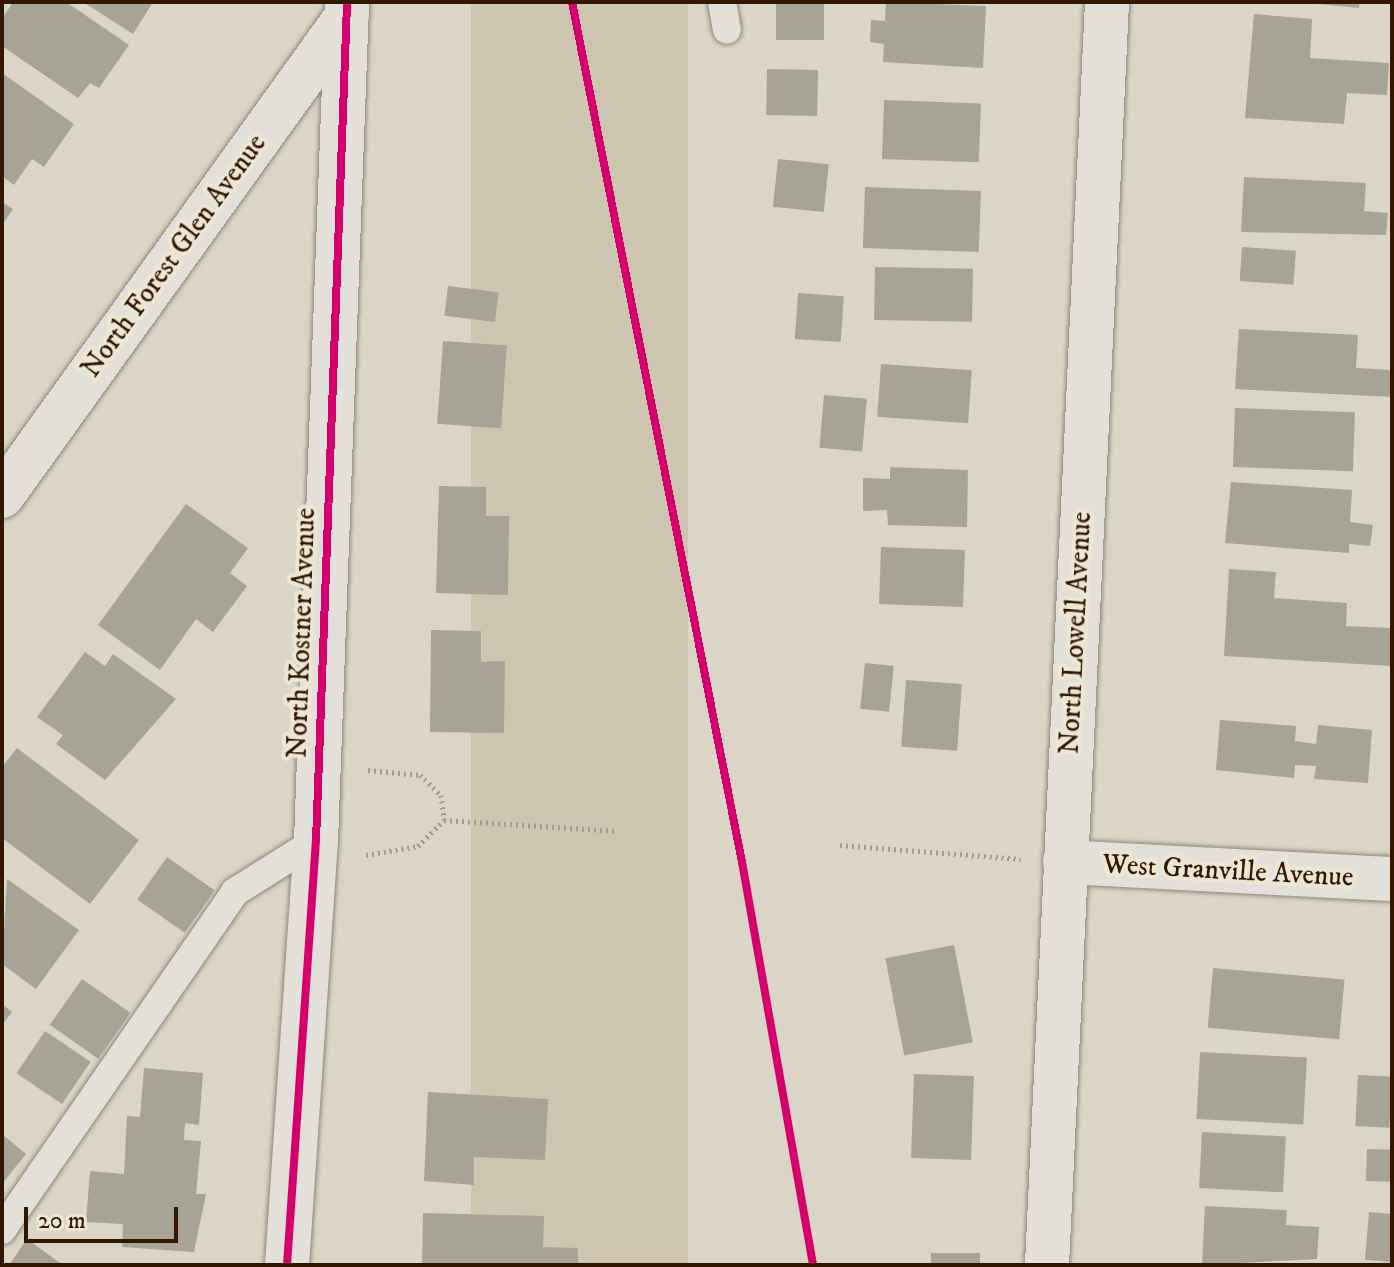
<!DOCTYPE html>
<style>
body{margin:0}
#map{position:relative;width:1394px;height:1267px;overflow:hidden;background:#dad5c6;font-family:"IM FELL DW Pica",serif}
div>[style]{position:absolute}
.green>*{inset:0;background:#cec5b0;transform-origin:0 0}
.building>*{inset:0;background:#a8a397;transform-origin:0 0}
.path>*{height:5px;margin-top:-2.5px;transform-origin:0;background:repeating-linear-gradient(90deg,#a19c94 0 2px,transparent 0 6px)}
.roads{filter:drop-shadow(0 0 2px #8e877c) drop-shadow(0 0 2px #8e877c)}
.service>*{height:28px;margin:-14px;padding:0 14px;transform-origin:14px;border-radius:14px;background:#e3e0d9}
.minor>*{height:44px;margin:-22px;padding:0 22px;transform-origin:22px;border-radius:22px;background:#e3e0d9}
.cycleway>*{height:8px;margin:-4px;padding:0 4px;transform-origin:4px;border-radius:4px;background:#d6006c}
span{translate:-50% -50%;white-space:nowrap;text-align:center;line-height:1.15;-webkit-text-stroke:8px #ece6d5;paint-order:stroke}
.street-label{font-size:28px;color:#321700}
.frame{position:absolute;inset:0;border:4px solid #321700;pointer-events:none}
.scale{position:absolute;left:24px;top:1207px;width:154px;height:36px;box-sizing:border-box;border:4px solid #321700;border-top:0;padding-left:10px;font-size:24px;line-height:28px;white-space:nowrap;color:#321700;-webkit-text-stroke:6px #ece6d5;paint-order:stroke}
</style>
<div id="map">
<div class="green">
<i style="left:471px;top:2px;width:217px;height:1284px"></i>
</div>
<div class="building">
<i style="clip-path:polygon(13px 2px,66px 2px,129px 45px,99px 88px,90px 83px,78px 98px,2px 46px,2px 19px)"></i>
<i style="clip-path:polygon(83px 2px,153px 2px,133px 34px)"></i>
<i style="left:776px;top:2px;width:48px;height:38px"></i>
<i style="clip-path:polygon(886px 2px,986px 6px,983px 68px,883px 62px,884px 44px,870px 42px,871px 20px,885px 21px)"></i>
<i style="clip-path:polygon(1299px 2px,1360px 2px,1359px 8px)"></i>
<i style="clip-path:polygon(1254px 14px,1312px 19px,1310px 58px,1389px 63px,1387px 95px,1347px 93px,1344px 124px,1245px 118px)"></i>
<i style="left:767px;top:69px;width:51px;height:46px;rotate:1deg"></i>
<i style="clip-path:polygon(2px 73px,74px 124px,44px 167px,32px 159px,14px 185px,2px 176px)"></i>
<i style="left:884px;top:100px;width:97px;height:59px;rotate:2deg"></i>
<i style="left:778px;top:159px;width:51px;height:48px;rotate:6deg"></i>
<i style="clip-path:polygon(1244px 177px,1366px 183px,1364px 211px,1388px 213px,1386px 235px,1241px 232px)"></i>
<i style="left:865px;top:187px;width:116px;height:61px;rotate:2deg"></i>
<i style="clip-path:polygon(2px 202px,13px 209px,2px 225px)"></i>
<i style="left:1242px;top:247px;width:54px;height:34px;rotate:4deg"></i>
<i style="left:875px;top:267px;width:98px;height:53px;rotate:1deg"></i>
<i style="left:448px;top:286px;width:51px;height:30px;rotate:7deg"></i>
<i style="left:798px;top:293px;width:46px;height:46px;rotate:4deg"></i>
<i style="clip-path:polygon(1239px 329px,1358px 335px,1356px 368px,1392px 370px,1392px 397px,1235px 389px)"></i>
<i style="left:443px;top:341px;width:64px;height:83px;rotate:4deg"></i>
<i style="left:881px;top:364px;width:91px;height:53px;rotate:4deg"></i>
<i style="left:824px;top:395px;width:43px;height:53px;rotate:5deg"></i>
<i style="left:1235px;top:408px;width:120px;height:59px;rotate:2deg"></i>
<i style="clip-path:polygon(890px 467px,968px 470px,967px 527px,888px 525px,887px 510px,863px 511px,863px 478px,890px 479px)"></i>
<i style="clip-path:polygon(1231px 482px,1352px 490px,1350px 522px,1373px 525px,1370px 546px,1349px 544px,1349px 553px,1225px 543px)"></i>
<i style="clip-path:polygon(439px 486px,486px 487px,486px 516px,509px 516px,508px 595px,436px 593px)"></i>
<i style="clip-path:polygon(186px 504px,248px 548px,230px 573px,247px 586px,213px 632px,196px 619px,160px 670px,98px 625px)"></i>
<i style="left:881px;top:547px;width:84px;height:57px;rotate:2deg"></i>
<i style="clip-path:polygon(1229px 569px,1276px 572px,1274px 598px,1347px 603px,1346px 626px,1392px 628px,1392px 666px,1224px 656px)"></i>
<i style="clip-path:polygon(431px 630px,481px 631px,481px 662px,505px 661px,504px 733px,430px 732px)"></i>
<i style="clip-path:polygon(85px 652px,105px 666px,113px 654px,176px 699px,105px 780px,56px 744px,63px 735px,37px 717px)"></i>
<i style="left:865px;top:663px;width:29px;height:46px;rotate:6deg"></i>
<i style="left:906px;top:680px;width:56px;height:67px;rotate:4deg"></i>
<i style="clip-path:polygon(1220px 720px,1296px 726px,1295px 741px,1316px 744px,1318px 725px,1372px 730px,1368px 783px,1314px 779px,1316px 766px,1295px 765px,1294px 778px,1216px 770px)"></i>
<i style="clip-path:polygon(17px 748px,139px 840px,90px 904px,2px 838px,2px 767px)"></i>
<i style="left:167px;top:857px;width:58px;height:52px;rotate:35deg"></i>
<i style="clip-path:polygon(7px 879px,79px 930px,36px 989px,2px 964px)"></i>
<i style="left:954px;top:945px;width:99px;height:70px;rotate:79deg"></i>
<i style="left:1213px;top:968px;width:132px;height:60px;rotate:5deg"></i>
<i style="left:82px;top:979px;width:59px;height:56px;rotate:35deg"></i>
<i style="clip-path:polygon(2px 1004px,12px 1012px,2px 1025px)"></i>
<i style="left:45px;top:1031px;width:55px;height:51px;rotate:34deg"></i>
<i style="left:1200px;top:1052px;width:107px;height:67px;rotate:3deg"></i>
<i style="clip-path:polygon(144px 1068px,203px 1073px,199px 1125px,185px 1123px,184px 1140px,201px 1141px,196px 1194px,206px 1194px,194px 1252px,122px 1247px,123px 1224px,86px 1222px,90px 1171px,124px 1174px,127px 1116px,140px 1117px)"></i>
<i style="left:914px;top:1074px;width:60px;height:84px;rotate:2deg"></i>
<i style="left:1358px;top:1075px;width:34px;height:51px;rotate:3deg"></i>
<i style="clip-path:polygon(428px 1092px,548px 1099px,545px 1160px,474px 1157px,474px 1185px,424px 1181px)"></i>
<i style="left:1202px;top:1132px;width:84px;height:56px;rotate:3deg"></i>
<i style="clip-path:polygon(2px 1134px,26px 1154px,2px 1184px)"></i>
<i style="left:1367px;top:1149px;width:25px;height:32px;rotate:2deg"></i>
<i style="clip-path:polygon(1205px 1206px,1287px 1210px,1286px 1225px,1319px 1227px,1317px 1259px,1202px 1265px)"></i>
<i style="clip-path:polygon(1369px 1212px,1392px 1214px,1392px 1262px,1365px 1260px)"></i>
<i style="clip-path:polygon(423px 1213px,544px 1216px,543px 1247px,578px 1248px,578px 1265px,422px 1265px)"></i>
<i style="clip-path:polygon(27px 1239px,63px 1265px,9px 1265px)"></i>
<i style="left:980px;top:1253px;width:12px;height:49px;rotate:90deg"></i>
</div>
<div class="path">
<i style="left:368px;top:770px;width:52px;rotate:5.5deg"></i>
<i style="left:420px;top:775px;width:29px;rotate:44deg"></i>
<i style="left:441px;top:795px;width:25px;rotate:83deg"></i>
<i style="left:840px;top:845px;width:181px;rotate:4.4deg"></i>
<i style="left:366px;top:855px;width:53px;rotate:-9.8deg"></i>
<i style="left:418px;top:846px;width:37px;rotate:-45deg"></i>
<i style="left:444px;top:820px;width:174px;rotate:3.6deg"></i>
</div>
<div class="roads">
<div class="service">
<i style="left:722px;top:2px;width:28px;rotate:80deg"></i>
<i style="left:2px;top:1230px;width:411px;rotate:-55.4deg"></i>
<i style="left:235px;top:892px;width:96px;rotate:-32.2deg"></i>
</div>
<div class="minor">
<i style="left:2px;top:496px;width:591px;rotate:-54.29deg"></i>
<i style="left:1065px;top:862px;width:327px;rotate:3deg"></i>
<i style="left:287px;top:1265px;width:425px;rotate:-86.1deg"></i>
<i style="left:316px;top:841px;width:840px;rotate:-87.88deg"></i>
<i style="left:1047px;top:1265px;width:1264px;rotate:-87.28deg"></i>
</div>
</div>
<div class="cycleway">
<i style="left:572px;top:2px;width:877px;rotate:78.82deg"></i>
<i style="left:742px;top:862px;width:409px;rotate:80deg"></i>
<i style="left:287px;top:1265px;width:425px;rotate:-86.1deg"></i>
<i style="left:316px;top:841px;width:840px;rotate:-87.88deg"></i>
</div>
<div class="street-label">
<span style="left:174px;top:256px;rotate:-54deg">North Forest Glen Avenue</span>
<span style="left:302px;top:633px;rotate:-88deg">North Kostner Avenue</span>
<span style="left:1076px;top:633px;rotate:-87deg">North Lowell Avenue</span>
<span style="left:1228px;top:871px;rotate:3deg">West Granville Avenue</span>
</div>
<div class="frame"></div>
<div class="scale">20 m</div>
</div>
